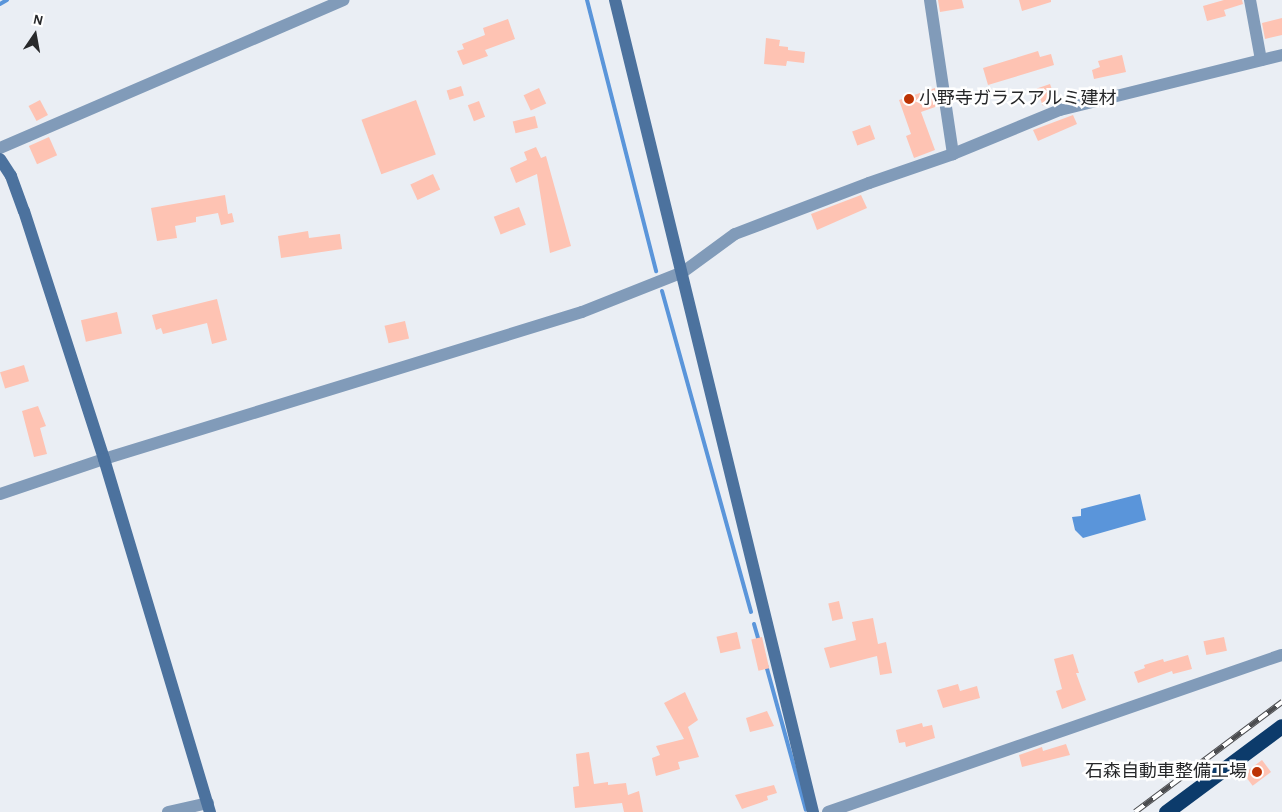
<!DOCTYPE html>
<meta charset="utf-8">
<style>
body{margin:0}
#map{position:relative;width:1282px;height:812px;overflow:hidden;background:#eaeef4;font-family:"Alegreya Sans","Noto Sans JP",sans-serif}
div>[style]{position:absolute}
.water>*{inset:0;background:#5a95da}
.stream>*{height:4px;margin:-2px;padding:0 2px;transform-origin:2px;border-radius:2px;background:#5a95da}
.building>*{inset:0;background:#fec3b3;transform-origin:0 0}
.street>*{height:12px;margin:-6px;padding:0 6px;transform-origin:6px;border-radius:6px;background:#819bb9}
.secondary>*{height:12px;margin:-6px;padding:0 6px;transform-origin:6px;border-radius:6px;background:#4c729e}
.highway>*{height:15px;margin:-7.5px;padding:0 7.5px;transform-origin:7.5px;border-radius:7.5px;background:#0c3b6b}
.rail>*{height:5.5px;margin-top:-2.75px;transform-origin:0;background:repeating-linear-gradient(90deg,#fff 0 11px,#4b4c4f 0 22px);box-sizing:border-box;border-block:1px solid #4b4c4f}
.dots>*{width:14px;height:14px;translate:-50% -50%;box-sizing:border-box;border:2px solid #fff;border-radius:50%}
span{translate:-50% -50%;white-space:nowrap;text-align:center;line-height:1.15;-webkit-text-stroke:5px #fff;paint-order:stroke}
.poi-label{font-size:18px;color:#27282a}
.left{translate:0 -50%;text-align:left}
.right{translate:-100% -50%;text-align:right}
.north{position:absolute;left:10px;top:10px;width:50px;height:50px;-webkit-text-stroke:4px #fff;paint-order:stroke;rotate:12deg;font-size:14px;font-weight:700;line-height:20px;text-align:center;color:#27282a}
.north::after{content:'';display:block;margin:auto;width:18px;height:22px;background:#27282a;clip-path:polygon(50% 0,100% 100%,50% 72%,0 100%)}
</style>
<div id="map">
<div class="water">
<i style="clip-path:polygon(1140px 494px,1146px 520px,1083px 538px,1075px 530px,1072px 517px,1081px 516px,1081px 509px)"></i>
</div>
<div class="stream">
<i style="left:587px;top:0;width:280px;rotate:75.7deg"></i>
<i style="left:0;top:4px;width:8px;rotate:-30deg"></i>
<i style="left:662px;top:291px;width:333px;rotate:74.5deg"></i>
<i style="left:754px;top:624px;width:18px;rotate:74deg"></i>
<i style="left:766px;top:665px;width:150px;rotate:74.6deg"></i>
</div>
<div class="building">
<i style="clip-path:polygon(938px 0,962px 0,964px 8px,940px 12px)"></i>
<i style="clip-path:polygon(1019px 0,1051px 0,1051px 2px,1022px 11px)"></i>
<i style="clip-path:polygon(1224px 0,1242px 0,1243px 4px,1224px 10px,1226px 16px,1207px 21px,1203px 6px)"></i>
<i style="clip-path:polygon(1282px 18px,1282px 35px,1265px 39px,1262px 23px)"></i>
<i style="clip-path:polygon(508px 19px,515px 39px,485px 50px,488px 56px,463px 65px,457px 51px,464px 49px,462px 44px,485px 35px,483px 28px)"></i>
<i style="clip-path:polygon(766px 38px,780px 40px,779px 46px,788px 47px,788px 50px,805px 52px,804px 63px,787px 61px,786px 66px,764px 64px)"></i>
<i style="clip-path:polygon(1038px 51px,1040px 57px,1051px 54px,1054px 65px,988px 85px,983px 68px)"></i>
<i style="clip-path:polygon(1122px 55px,1126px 72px,1094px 79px,1092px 70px,1100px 67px,1098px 61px)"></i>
<i style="left:1050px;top:84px;width:18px;height:14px;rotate:71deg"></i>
<i style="left:461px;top:86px;width:10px;height:15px;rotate:73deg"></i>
<i style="left:539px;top:88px;width:17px;height:17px;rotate:65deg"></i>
<i style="clip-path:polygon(935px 88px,938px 106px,921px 112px,935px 150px,914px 158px,906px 136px,911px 134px,899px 100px)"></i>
<i style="left:40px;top:100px;width:17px;height:13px;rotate:62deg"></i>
<i style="left:416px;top:100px;width:58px;height:58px;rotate:70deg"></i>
<i style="left:479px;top:101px;width:17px;height:12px;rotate:69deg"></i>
<i style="clip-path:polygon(1073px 115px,1077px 124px,1038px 141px,1033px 130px)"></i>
<i style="left:535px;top:116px;width:12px;height:23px;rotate:76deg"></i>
<i style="left:870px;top:125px;width:15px;height:19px;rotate:70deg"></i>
<i style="left:49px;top:137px;width:20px;height:22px;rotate:66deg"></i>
<i style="clip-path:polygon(536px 147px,541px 158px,546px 156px,571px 246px,550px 253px,537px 174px,516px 183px,510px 168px,527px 160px,524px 152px)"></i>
<i style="left:433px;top:174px;width:17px;height:25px;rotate:65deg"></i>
<i style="clip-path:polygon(225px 195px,228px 214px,232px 213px,234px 222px,221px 225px,218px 213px,196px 217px,196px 222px,175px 226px,177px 238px,157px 241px,151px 208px)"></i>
<i style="clip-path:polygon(861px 195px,867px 208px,817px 230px,811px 214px)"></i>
<i style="left:519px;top:207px;width:19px;height:27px;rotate:69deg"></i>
<i style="clip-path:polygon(308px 231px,309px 238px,340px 234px,342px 249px,281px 258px,278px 236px)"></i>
<i style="clip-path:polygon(217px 299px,227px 340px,212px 344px,207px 323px,163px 334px,161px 328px,156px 330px,152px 315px)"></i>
<i style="left:117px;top:312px;width:22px;height:37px;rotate:77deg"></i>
<i style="left:405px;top:321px;width:18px;height:21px;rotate:77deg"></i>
<i style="left:24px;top:365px;width:17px;height:25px;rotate:73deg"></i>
<i style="clip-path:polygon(38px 406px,46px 426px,40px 428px,47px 454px,34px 457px,22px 411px)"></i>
<i style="left:839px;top:601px;width:18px;height:11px;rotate:77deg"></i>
<i style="clip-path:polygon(873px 618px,878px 644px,886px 642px,892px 673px,880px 675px,877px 656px,830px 668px,824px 648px,856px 640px,852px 622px)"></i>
<i style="left:737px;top:632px;width:17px;height:21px;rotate:77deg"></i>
<i style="left:762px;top:637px;width:32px;height:11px;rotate:77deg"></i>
<i style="left:1224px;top:637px;width:14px;height:21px;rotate:78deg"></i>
<i style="clip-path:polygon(1073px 654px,1079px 673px,1076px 673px,1086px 700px,1062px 709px,1056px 691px,1062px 689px,1054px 659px)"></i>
<i style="clip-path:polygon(1188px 655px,1192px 669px,1173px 674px,1172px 671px,1138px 683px,1134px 672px,1145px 668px,1144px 665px,1163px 659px,1164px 662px)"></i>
<i style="clip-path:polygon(958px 684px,960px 691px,977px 686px,980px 698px,943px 708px,937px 690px)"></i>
<i style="clip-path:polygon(685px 692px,698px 720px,688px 727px,699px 757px,678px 762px,680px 769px,656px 776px,652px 758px,660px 755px,656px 746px,684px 739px,664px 703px)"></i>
<i style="clip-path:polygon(767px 711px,774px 726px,750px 732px,746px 718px)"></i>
<i style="clip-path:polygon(922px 723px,923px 727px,932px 725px,935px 738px,906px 747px,905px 742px,899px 743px,896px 730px)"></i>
<i style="clip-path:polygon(1066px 744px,1070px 755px,1022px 767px,1019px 755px,1042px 747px,1043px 751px)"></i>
<i style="clip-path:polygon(589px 752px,594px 784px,608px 782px,608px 785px,626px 783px,628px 795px,639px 791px,643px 812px,624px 812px,622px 803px,575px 808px,573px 787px,579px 786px,576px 754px)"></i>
<i style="left:1262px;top:760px;width:15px;height:23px;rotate:53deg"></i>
<i style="clip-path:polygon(774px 785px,777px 793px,767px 796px,768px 800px,742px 809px,735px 795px)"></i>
</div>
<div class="street">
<i style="left:930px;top:0;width:156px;rotate:81.5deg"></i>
<i style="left:1250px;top:0;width:61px;rotate:79.6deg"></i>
<i style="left:0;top:148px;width:374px;rotate:-23.3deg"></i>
<i style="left:0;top:494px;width:110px;rotate:-18.6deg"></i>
<i style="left:104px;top:459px;width:500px;rotate:-17.09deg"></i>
<i style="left:582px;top:312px;width:109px;rotate:-21.6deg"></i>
<i style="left:683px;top:272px;width:64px;rotate:-36.2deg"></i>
<i style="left:735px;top:234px;width:143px;rotate:-20.8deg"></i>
<i style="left:869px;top:183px;width:89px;rotate:-19deg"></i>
<i style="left:953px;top:154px;width:116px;rotate:-22.4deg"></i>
<i style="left:1060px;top:110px;width:229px;rotate:-13.9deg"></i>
<i style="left:168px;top:812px;width:41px;rotate:-12.7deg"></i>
<i style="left:828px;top:812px;width:480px;rotate:-19.1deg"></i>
</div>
<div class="secondary">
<i style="left:615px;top:0;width:836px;rotate:76.3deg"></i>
<i style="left:0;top:159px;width:20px;rotate:57deg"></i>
<i style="left:11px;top:176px;width:37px;rotate:70deg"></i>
<i style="left:24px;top:211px;width:261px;rotate:72.1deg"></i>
<i style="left:104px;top:459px;width:369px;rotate:73.3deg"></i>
</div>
<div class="highway">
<i style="left:1166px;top:812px;width:144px;rotate:-36.6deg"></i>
</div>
<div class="rail">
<i style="left:1135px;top:812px;width:184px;rotate:-36.8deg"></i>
</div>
<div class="dots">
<i style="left:909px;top:99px;background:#bc3304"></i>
<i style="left:1257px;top:772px;background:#bc3304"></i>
</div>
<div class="poi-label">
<span class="left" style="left:919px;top:99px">小野寺ガラスアルミ建材</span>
<span class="right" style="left:1247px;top:772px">石森自動車整備工場</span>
</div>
<div class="north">N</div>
</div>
